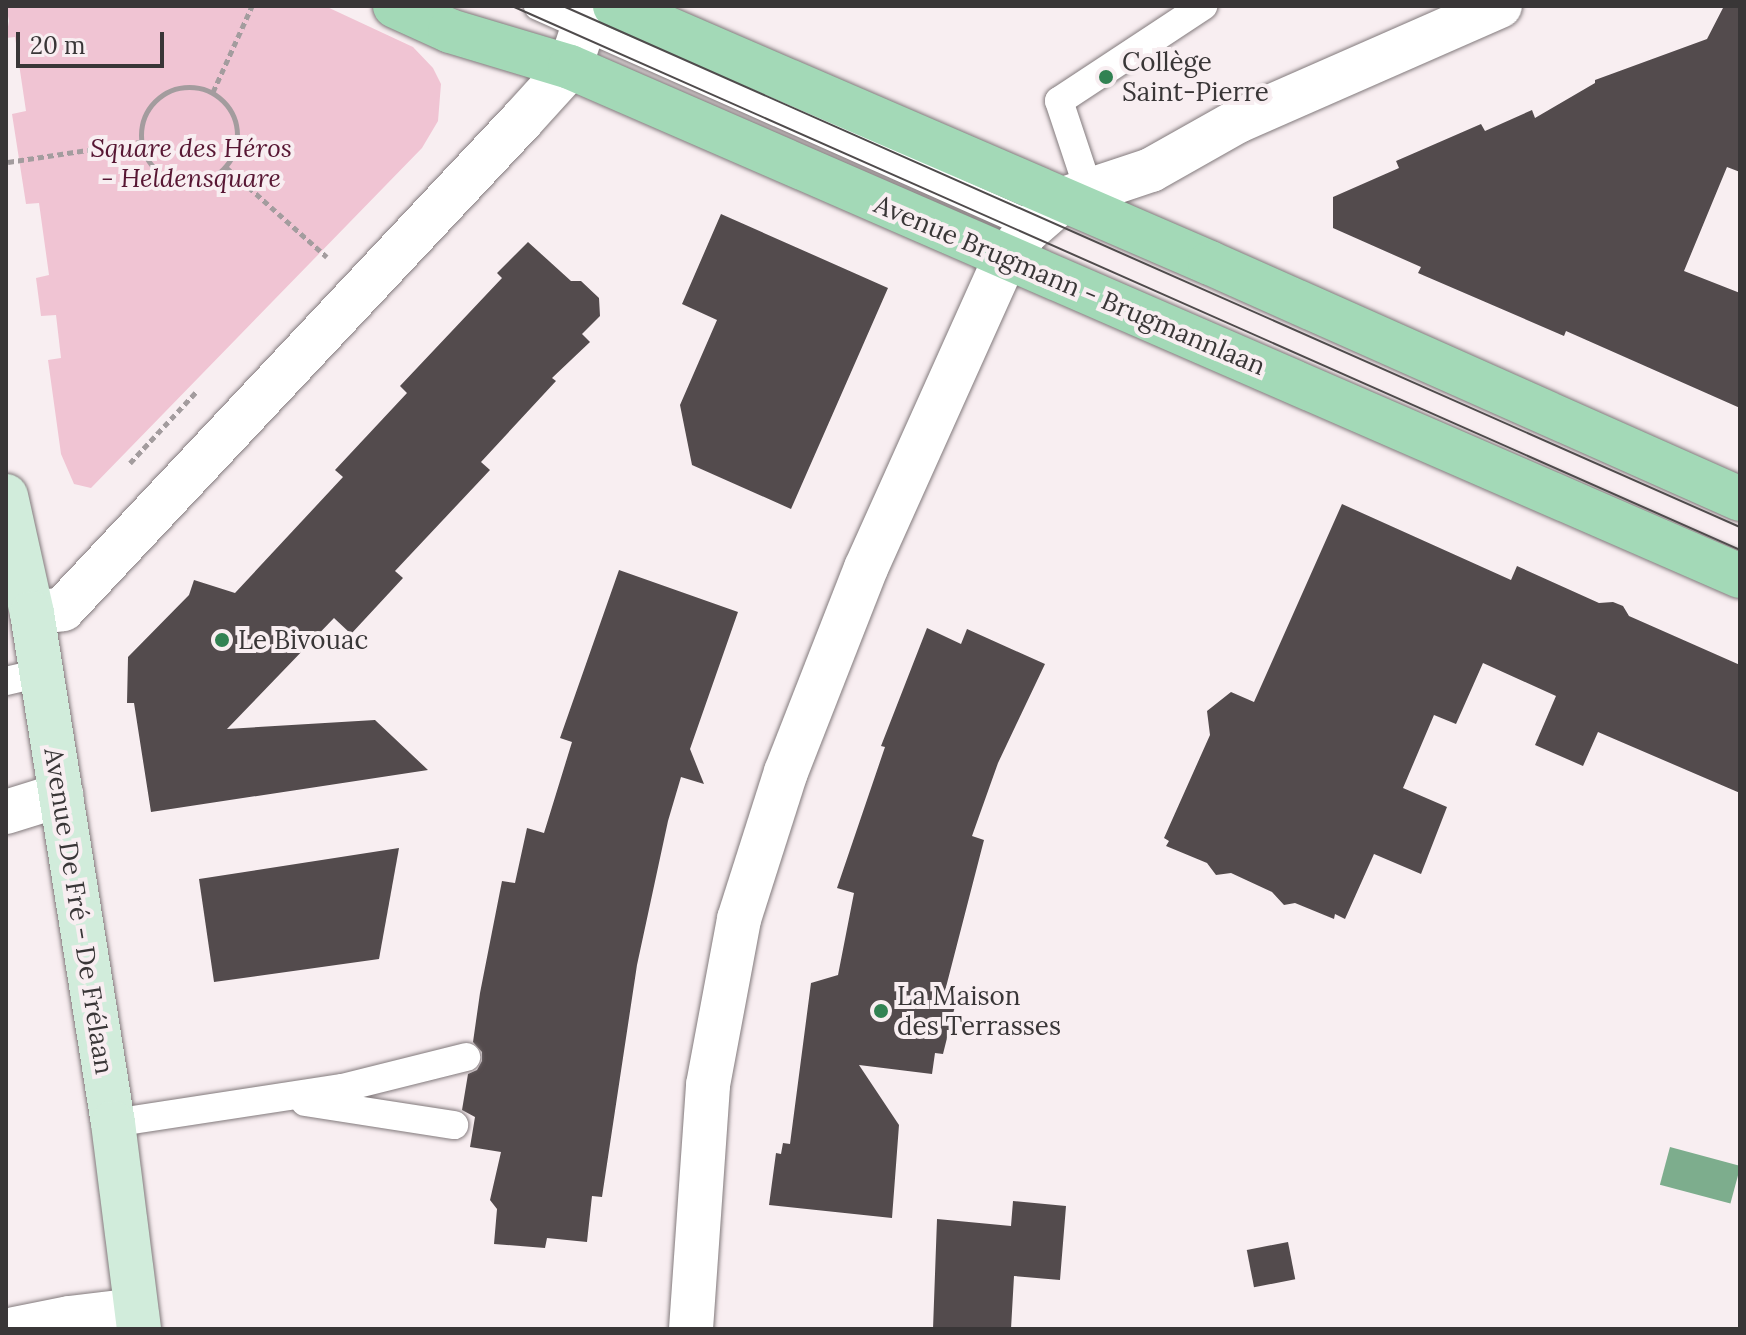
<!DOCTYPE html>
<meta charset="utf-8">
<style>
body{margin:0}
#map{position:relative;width:1746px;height:1335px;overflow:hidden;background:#f8eef1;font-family:Lora,serif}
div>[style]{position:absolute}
.green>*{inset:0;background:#f0c4d3}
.water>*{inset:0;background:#7dad8d;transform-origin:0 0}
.building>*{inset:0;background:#534b4d;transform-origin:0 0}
.path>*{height:5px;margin-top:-2.5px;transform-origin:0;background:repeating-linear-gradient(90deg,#a39c9e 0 6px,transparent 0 10px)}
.path>.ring{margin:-2.5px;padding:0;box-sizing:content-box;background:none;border:5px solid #a39c9e;border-radius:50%}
.roads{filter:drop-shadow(0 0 2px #827a7c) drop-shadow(0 0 2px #827a7c)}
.lane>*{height:28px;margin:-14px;padding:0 14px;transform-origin:14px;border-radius:14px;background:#fff}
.street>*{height:44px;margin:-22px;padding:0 22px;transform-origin:22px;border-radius:22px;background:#fff}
.secondary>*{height:44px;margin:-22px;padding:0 22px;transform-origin:22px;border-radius:22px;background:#d1ecdb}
.primary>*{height:44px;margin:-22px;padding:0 22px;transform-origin:22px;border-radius:22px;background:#a3d9b7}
.tram>*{height:2px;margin:-1px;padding:0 1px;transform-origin:1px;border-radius:1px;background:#4f4b4c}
.dots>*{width:22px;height:22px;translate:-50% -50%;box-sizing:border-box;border:4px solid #f8eef1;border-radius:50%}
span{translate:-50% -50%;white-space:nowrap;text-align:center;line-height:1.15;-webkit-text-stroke:8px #f8eef1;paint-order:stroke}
.poi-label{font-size:26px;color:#393637}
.left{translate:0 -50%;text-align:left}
.park-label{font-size:26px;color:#571633;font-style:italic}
.street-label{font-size:26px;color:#393637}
.frame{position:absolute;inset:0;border:8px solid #393637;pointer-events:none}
.scale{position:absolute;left:16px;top:32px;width:148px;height:36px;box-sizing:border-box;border:4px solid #393637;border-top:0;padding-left:10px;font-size:24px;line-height:28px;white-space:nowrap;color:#393637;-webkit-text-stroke:6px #f8eef1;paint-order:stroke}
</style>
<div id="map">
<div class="green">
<i style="clip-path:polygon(6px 6px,325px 6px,413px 47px,433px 68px,441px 84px,438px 121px,422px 148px,91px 488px,74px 484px,61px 454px,48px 360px,61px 358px,56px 315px,41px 316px,36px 278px,49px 275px,39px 203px,26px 204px,12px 114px,26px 111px,15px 37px,6px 38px,9px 21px)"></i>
</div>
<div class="water">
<i style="left:1670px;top:1147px;width:73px;height:39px;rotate:15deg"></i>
</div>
<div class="building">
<i style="clip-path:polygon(1724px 6px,1740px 6px,1740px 172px,1727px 167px,1684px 271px,1740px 293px,1740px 408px,1566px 331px,1564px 336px,1418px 273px,1421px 267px,1333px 228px,1333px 197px,1399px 168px,1396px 161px,1481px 124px,1485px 131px,1532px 110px,1535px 118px,1595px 83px,1595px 80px,1707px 39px)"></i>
<i style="clip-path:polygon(721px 214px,888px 288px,791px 509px,692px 465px,680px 405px,717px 320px,682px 304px)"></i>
<i style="clip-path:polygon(528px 242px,571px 281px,581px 281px,599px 298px,600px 316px,582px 334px,590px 342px,552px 378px,556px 381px,481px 462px,490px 470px,395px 571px,403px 578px,351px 634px,334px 618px,227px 729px,375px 720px,428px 770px,151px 812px,134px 703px,127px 703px,128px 657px,189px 595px,194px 580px,235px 593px,343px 477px,335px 470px,407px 393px,400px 386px,502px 278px,497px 273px)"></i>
<i style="clip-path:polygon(1342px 504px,1511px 580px,1517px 566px,1599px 603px,1613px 602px,1623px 606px,1629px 616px,1740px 665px,1740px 793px,1598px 732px,1583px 766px,1535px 745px,1556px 696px,1483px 663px,1456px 724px,1434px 715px,1403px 788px,1447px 807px,1421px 874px,1374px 854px,1345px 919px,1335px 914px,1334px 919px,1295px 903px,1284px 905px,1272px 892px,1231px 873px,1216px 875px,1207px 863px,1166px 846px,1169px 841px,1164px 838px,1210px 735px,1207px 711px,1231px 692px,1254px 702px)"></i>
<i style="clip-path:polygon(619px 570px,738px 612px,690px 749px,704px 784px,681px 777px,668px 821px,637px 965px,602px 1197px,592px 1196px,587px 1242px,547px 1238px,545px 1248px,494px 1244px,497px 1209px,490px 1200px,501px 1152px,470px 1147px,475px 1117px,462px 1110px,468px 1074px,477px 1070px,482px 1061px,482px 1052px,473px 1042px,480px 993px,502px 881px,515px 883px,527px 828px,544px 833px,572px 742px,560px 738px)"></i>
<i style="clip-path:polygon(927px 628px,961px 644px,967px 629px,1045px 664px,998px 763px,972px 836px,984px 840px,945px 991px,958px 994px,943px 1054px,935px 1053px,932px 1074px,859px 1065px,899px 1125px,892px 1218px,769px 1205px,776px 1153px,781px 1154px,783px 1143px,790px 1144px,811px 983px,838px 975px,854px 893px,837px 888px,885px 747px,881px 746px)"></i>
<i style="clip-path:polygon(399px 848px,379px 959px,214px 982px,199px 879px)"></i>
<i style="clip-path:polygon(1013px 1201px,1066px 1206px,1060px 1280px,1014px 1276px,1011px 1329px,933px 1329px,937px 1219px,1011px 1226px)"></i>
<i style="left:1288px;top:1242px;width:38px;height:42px;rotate:79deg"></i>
</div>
<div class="path">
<i class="ring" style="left:141px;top:87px;width:91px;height:91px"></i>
<i style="left:213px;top:92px;width:94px;rotate:-65.6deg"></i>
<i style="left:8px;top:162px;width:134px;rotate:-8.6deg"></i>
<i style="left:226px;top:167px;width:135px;rotate:41.7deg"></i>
<i style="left:130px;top:463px;width:98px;rotate:-47.1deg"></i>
</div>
<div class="roads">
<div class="lane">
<i style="left:538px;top:6px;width:542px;rotate:23.96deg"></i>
<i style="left:1089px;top:191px;width:95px;rotate:-108.4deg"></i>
<i style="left:1059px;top:101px;width:173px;rotate:-33.4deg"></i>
<i style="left:6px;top:681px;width:35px;rotate:-13deg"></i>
<i style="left:305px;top:1102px;width:151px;rotate:8.8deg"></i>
<i style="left:113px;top:1123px;width:232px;rotate:-8.7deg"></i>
<i style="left:342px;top:1088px;width:128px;rotate:-14deg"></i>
</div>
<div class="street">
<i style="left:32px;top:613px;width:31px;rotate:-7deg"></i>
<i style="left:63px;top:609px;width:671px;rotate:-46.81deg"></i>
<i style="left:522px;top:120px;width:72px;rotate:-47.8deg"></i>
<i style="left:570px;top:67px;width:64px;rotate:-71.8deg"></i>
<i style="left:6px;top:812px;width:58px;rotate:-17.2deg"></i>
<i style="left:14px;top:1329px;width:56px;rotate:-11.3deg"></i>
<i style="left:69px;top:1318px;width:67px;rotate:-6.8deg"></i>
<i style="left:691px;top:1329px;width:245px;rotate:-86deg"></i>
<i style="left:708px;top:1085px;width:169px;rotate:-79.4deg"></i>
<i style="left:739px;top:919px;width:154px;rotate:-72.3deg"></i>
<i style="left:786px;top:772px;width:219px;rotate:-68.6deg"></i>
<i style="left:866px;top:568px;width:339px;rotate:-65.8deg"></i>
<i style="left:1005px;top:259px;width:33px;rotate:-52deg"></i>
<i style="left:1025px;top:233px;width:52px;rotate:-41.1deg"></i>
<i style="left:1064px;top:199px;width:92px;rotate:-18.4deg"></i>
<i style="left:1151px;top:170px;width:100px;rotate:-29.4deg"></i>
<i style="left:1238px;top:121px;width:286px;rotate:-23.7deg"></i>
</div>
<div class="secondary">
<i style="left:6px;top:496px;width:120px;rotate:77.5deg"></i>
<i style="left:32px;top:613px;width:516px;rotate:80.98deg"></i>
<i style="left:113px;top:1123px;width:208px;rotate:82.8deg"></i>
</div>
<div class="primary">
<i style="left:395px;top:6px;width:60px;rotate:24.4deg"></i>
<i style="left:450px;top:31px;width:125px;rotate:16.7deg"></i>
<i style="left:570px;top:67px;width:1276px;rotate:23.51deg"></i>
<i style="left:615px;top:6px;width:648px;rotate:23.36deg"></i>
<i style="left:1210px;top:263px;width:580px;rotate:24deg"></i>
</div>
</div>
<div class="tram">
<i style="left:512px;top:6px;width:1343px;rotate:23.89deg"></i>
<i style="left:563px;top:6px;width:1287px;rotate:23.88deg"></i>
</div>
<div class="dots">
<i style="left:1106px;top:77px;background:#328253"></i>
<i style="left:222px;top:640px;background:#328253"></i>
<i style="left:881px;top:1011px;background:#328253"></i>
</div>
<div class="poi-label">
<span class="left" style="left:1122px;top:77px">Collège<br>Saint-Pierre</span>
<span class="left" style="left:238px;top:640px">Le Bivouac</span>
<span class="left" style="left:897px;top:1011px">La Maison<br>des Terrasses</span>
</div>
<div class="park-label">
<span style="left:191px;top:163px">Square des Héros<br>- Heldensquare</span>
</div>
<div class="street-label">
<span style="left:1070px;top:285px;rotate:23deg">Avenue Brugmann - Brugmannlaan</span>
<span style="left:79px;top:911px;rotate:81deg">Avenue De Fré - De Frélaan</span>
</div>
<div class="frame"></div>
<div class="scale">20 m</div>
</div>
